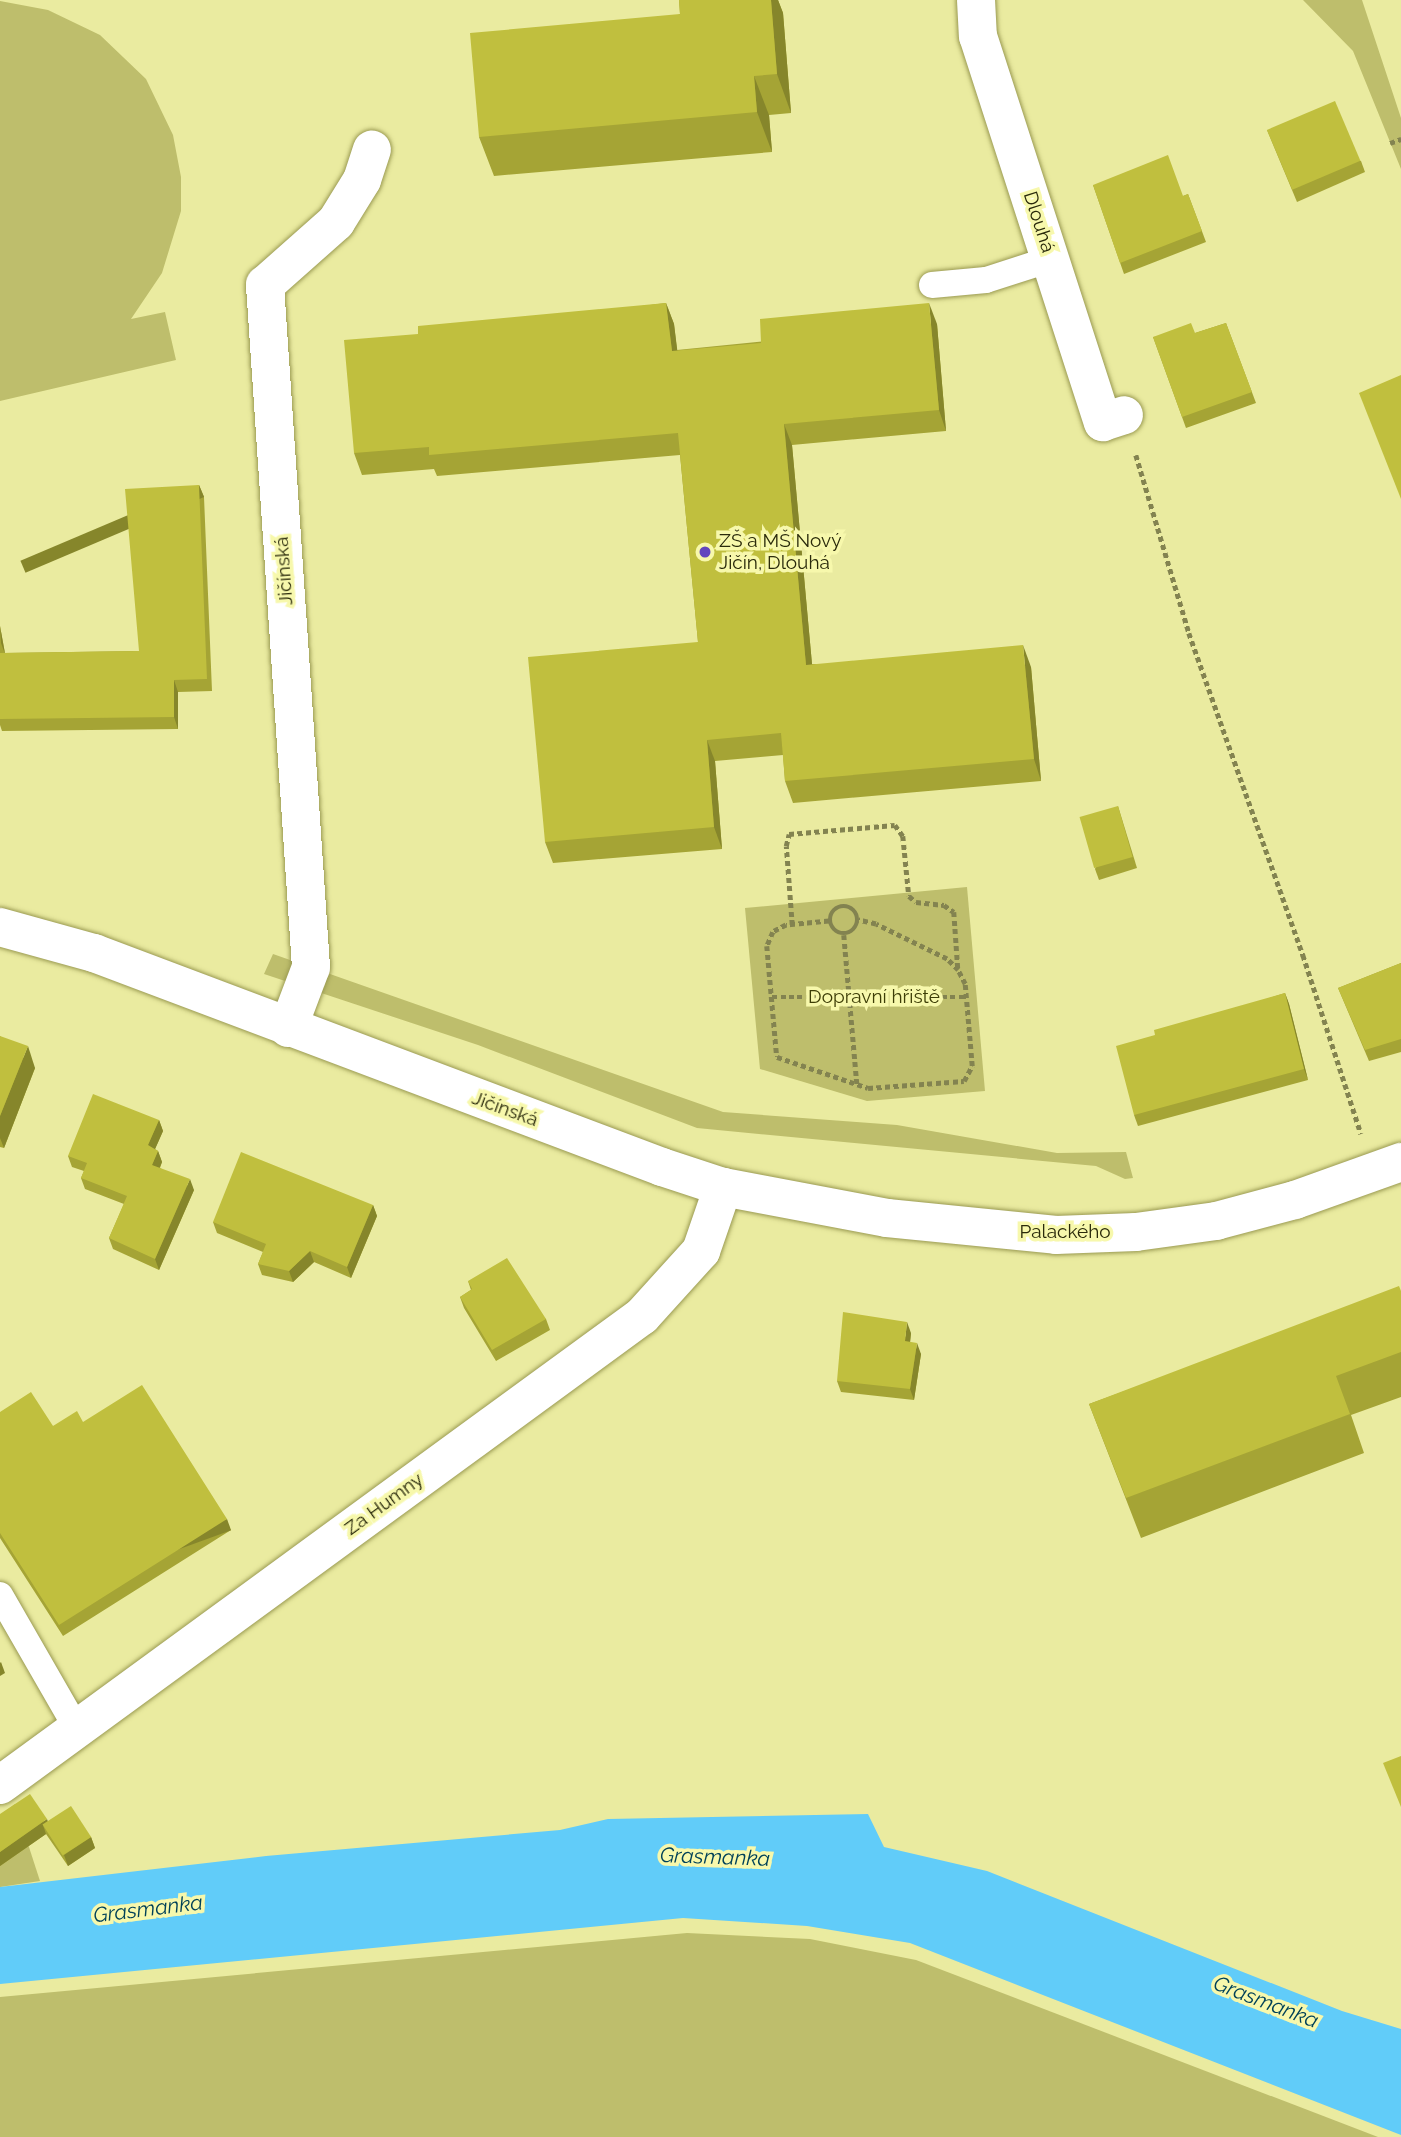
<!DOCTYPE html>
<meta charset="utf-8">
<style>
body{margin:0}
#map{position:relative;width:1401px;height:2137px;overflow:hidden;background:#eaeba0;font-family:Raleway,sans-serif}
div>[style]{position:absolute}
.green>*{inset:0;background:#bebe6c}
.water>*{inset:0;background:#61ccf9}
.path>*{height:4.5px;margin-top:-2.25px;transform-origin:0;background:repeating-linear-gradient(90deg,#838350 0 5px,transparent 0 8.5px)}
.path>.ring{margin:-2.25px;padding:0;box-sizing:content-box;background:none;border:4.5px solid #838350;border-radius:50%}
.roads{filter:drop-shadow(0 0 2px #9a9a52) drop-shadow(0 0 2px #9a9a52)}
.service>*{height:26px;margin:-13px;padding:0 13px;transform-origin:13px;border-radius:13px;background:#fff}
.minor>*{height:38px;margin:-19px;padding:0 19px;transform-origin:19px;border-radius:19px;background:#fff}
.wall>*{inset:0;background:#a5a435}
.shaded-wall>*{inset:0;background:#86862b;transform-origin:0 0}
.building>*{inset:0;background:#c0bf3e;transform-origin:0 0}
.dots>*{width:19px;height:19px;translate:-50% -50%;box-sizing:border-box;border:4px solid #f7f8ac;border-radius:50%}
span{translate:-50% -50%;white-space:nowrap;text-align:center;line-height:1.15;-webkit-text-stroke:7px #f7f8ac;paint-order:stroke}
.street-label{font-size:19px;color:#2a2a0b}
.poi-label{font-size:19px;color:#2a2a0b}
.left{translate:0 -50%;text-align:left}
.park-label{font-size:19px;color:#3d3d06}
.water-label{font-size:21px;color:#004158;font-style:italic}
</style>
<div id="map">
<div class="green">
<i style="clip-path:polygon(1303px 0,1362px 0,1401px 118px,1401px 169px,1353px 51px)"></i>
<i style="clip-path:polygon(0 1px,48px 10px,100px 35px,146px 79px,173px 135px,181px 177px,181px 211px,162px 273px,131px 319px,165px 312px,176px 360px,0 401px)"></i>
<i style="clip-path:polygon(967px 887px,985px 1091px,867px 1101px,760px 1069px,745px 908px)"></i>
<i style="clip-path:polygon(273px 954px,723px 1112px,897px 1125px,1057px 1153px,1126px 1152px,1133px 1178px,1125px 1179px,1096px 1166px,697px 1128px,478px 1045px,264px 974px)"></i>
<i style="clip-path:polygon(15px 1804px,40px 1881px,0 1887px,0 1815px)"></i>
<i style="clip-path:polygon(687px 1933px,810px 1939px,916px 1960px,1378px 2137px,0 2137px,0 1997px)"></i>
</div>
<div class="water">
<i style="clip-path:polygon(868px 1814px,884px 1847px,987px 1871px,1342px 2011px,1401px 2029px,1401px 2135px,910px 1943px,807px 1926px,683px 1918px,0 1984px,0 1887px,266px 1856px,560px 1830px,608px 1819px)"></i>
</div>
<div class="path">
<i style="left:1390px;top:143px;width:12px;rotate:-20deg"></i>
<i style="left:1136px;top:455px;width:186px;rotate:73.4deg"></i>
<i style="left:1189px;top:633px;width:342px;rotate:70.5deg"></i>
<i style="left:1303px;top:955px;width:188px;rotate:72deg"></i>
<i class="ring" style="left:830px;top:906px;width:23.5px;height:23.5px"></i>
<i style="left:829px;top:921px;width:43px;rotate:174.7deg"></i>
<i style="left:786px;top:925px;width:15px;rotate:152deg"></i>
<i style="left:773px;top:932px;width:15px;rotate:113deg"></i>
<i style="left:767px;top:946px;width:111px;rotate:84.9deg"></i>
<i style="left:777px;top:1057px;width:96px;rotate:18.8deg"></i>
<i style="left:868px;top:1088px;width:96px;rotate:-4.2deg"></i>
<i style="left:964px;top:1081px;width:17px;rotate:-62deg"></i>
<i style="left:972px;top:1066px;width:82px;rotate:-94.9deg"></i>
<i style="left:965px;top:984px;width:16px;rotate:-117deg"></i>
<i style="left:958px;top:970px;width:16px;rotate:-135deg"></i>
<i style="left:947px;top:959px;width:79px;rotate:-153.8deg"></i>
<i style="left:876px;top:924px;width:18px;rotate:-167deg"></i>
<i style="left:792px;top:925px;width:79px;rotate:-94.3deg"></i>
<i style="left:786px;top:846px;width:12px;rotate:-76deg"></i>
<i style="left:789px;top:834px;width:106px;rotate:-4.9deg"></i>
<i style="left:895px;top:825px;width:14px;rotate:54deg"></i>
<i style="left:903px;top:836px;width:60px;rotate:84.3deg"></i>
<i style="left:909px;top:896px;width:9px;rotate:41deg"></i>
<i style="left:916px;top:902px;width:28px;rotate:6deg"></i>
<i style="left:944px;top:905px;width:12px;rotate:35deg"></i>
<i style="left:954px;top:912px;width:57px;rotate:86deg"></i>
<i style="left:844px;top:935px;width:150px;rotate:85deg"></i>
<i style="left:772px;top:997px;width:194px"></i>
</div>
<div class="roads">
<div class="service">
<i style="left:932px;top:285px;width:54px;rotate:-5.3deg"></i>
<i style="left:986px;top:280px;width:68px;rotate:-17.9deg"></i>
<i style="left:0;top:1595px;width:155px;rotate:60.1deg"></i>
</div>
<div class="minor">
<i style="left:976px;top:0;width:36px;rotate:87deg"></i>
<i style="left:978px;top:36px;width:406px;rotate:72.1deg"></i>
<i style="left:1103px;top:422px;width:22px;rotate:-18deg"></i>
<i style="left:0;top:927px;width:98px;rotate:15.5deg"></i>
<i style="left:94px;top:953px;width:607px;rotate:20.64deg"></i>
<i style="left:662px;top:1167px;width:64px;rotate:18.2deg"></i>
<i style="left:723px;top:1187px;width:167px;rotate:10.7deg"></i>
<i style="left:887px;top:1218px;width:170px;rotate:5.7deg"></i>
<i style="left:1056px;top:1235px;width:80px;rotate:-2.1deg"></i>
<i style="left:1136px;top:1232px;width:81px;rotate:-7.8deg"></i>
<i style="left:1216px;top:1221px;width:82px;rotate:-14.9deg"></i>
<i style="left:1295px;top:1200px;width:113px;rotate:-19.7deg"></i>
<i style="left:288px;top:1028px;width:65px;rotate:-69.3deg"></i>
<i style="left:311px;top:967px;width:684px;rotate:-93.86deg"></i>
<i style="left:265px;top:285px;width:95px;rotate:-41.6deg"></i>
<i style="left:336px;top:222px;width:49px;rotate:-58.2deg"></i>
<i style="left:362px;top:180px;width:32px;rotate:-72deg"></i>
<i style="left:0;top:1785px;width:795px;rotate:-36.15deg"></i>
<i style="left:642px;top:1316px;width:88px;rotate:-47.8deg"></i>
<i style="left:701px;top:1251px;width:68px;rotate:-71deg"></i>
</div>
</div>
<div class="wall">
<i style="clip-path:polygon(679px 0,778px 0,783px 13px,791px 113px,769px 115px,772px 152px,494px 176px,479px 137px,680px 14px)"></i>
<i style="clip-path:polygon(1267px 130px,1361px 161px,1365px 172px,1297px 202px)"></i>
<i style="clip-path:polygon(1093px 185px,1183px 196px,1188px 194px,1206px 242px,1124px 274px)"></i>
<i style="clip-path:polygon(666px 303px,674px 324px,677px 350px,937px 324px,946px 431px,792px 445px,812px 664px,1031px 667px,1041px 781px,793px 803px,785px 781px,783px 755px,715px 761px,722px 849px,553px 863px,545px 842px,698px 642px,680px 455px,437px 476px,434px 469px,362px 475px,354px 453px,418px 334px)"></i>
<i style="clip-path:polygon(1226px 323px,1256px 403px,1186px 428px,1153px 337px,1195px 333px)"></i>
<i style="clip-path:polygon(199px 485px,204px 497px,212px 691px,178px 692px,178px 729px,2px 731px,0 725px,0 626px,5px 653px,139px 651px)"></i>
<i style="clip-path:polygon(1118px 806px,1137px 868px,1099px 880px,1095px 869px)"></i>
<i style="clip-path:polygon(1401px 963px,1401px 1052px,1369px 1061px,1338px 988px)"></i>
<i style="clip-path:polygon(1285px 993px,1289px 1004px,1308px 1080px,1138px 1126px,1134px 1115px,1155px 1035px)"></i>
<i style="clip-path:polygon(0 1036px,35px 1068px,4px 1148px,0 1147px)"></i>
<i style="clip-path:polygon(159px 1120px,163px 1131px,155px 1149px,158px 1151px,162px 1162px,160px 1168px,194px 1190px,159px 1270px,113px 1249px,109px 1238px,124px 1204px,85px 1189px,81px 1178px,84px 1171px,72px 1167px,68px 1156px)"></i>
<i style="clip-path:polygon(373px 1205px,377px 1216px,351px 1278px,314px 1262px,293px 1282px,262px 1275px,258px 1264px,263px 1252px,217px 1233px,213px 1222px)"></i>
<i style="clip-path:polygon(468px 1281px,546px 1319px,550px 1330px,496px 1361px,464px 1308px,460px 1297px,471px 1290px)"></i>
<i style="clip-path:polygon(1401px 1291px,1401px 1397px,1351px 1415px,1364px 1453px,1141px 1538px,1089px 1404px)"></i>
<i style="clip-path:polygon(911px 1333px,910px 1342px,921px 1354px,914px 1400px,841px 1392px,837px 1381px)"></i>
<i style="clip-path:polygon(0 1412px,53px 1426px,83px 1422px,231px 1530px,63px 1636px,0 1538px)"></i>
<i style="clip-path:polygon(0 1814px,48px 1822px,91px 1837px,95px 1848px,68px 1866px,46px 1834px,0 1866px)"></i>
</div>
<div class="shaded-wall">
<i style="clip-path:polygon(771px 0,778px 0,783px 13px,791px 113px,777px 74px)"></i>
<i style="clip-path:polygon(754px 76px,769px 115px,772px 152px,757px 112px)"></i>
<i style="clip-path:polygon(666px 303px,674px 324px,680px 372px,672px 351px)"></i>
<i style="clip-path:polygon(929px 303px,937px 324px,946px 431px,939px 410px)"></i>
<i style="clip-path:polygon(784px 424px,792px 445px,814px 686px,806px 665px)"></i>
<i style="left:199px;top:485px;width:13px;height:194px;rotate:67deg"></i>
<i style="clip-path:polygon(0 626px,5px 654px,1px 643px)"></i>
<i style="clip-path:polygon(1023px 645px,1031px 667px,1041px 781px,1034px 759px)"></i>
<i style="clip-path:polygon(174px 680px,178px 692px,178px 729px,174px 717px)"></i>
<i style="clip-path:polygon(707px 740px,715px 761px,722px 849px,714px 827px)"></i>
<i style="clip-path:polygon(1285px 993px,1289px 1004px,1308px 1080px,1304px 1069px)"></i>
<i style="clip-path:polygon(28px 1046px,35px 1068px,4px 1148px,0 1138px,0 1116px)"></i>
<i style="clip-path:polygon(159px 1120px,163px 1131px,152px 1156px,148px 1145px)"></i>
<i style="clip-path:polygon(158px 1151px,162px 1162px,156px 1176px,152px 1165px)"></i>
<i style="clip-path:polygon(190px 1179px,194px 1190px,159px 1270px,155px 1259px)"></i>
<i style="clip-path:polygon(373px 1205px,377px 1216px,351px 1278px,347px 1267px)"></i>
<i style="clip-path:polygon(310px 1251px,314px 1262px,293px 1282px,289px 1271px)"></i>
<i style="clip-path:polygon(907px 1322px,911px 1333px,909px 1352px,905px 1341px)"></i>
<i style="clip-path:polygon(917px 1343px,921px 1354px,914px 1400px,910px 1389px)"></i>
<i style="left:227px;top:1519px;width:12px;height:199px;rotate:70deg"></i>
<i style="clip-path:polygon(1px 1662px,5px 1673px,0 1676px,0 1663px)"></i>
<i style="clip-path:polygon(47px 1819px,51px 1830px,43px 1825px,46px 1834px,0 1866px,0 1852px)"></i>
<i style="clip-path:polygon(91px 1837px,95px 1848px,68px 1866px,64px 1855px)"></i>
</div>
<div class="building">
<i style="clip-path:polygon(679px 0,771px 0,777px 74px,754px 76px,757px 112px,479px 137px,470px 33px,680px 14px)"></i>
<i style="left:1335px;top:101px;width:65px;height:74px;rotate:67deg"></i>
<i style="clip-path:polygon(1168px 155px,1183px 196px,1188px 194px,1202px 231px,1120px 263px,1093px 185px)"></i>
<i style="clip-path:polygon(666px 303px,672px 351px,761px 343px,760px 319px,929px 303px,939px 410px,784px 424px,806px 665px,1023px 645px,1034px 759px,785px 781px,781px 733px,707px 740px,714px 827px,545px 842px,528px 657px,698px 642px,678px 433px,429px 455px,429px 447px,354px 453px,344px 340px,418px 334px,418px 326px)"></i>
<i style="clip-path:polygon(1191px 323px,1195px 333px,1226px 323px,1252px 392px,1182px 417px,1153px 337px)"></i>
<i style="clip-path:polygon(1401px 375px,1401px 499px,1359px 393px)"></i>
<i style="clip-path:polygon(199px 485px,207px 679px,174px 680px,174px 717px,0 719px,0 653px,139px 651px,125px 489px)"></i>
<i style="left:1118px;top:806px;width:53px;height:40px;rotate:74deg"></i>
<i style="clip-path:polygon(1401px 963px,1401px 1039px,1365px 1050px,1338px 988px)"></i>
<i style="clip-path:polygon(1285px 993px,1304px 1069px,1134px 1115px,1116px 1046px,1155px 1035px,1154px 1030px)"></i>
<i style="clip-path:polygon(0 1036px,28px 1046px,0 1116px)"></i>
<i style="clip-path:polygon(93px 1094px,159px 1120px,148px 1145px,158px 1151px,152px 1165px,190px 1179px,155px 1259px,109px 1238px,127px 1196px,81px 1178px,87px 1163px,68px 1156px)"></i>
<i style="clip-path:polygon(241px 1152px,373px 1205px,347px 1267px,310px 1251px,289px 1271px,258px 1264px,266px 1244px,213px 1222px)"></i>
<i style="clip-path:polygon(507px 1258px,546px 1319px,492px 1350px,460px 1297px,472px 1289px,468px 1281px)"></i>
<i style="clip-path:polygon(1399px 1286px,1401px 1291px,1401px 1352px,1336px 1376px,1350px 1414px,1126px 1498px,1089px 1404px)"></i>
<i style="clip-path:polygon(843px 1312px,907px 1322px,905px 1341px,917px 1343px,910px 1389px,837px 1381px)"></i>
<i style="clip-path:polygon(142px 1385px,227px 1519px,59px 1625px,0 1533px,0 1412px,31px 1392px,53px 1426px,77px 1411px,83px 1422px)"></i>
<i style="clip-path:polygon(1401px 1756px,1401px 1807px,1383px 1763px)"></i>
<i style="clip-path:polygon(30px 1794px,47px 1819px,0 1852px,0 1814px)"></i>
<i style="left:71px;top:1806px;width:37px;height:34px;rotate:57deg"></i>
</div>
<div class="dots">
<i style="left:705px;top:552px;background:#6246be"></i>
</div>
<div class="street-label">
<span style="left:1039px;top:222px;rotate:72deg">Dlouhá</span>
<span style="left:284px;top:571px;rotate:-94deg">Jičínská</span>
<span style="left:505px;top:1109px;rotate:20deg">Jičínská</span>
<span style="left:1065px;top:1232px">Palackého</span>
<span style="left:384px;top:1504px;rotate:-36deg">Za Humny</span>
</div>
<div class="poi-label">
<span class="left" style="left:719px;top:552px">ZŠ a MŠ Nový<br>Jičín, Dlouhá</span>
</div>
<div class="park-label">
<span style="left:874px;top:997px">Dopravní hřiště</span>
</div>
<div class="water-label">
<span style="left:715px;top:1857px;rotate:2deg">Grasmanka</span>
<span style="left:148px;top:1909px;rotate:-7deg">Grasmanka</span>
<span style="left:1266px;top:2002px;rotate:21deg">Grasmanka</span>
</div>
</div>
